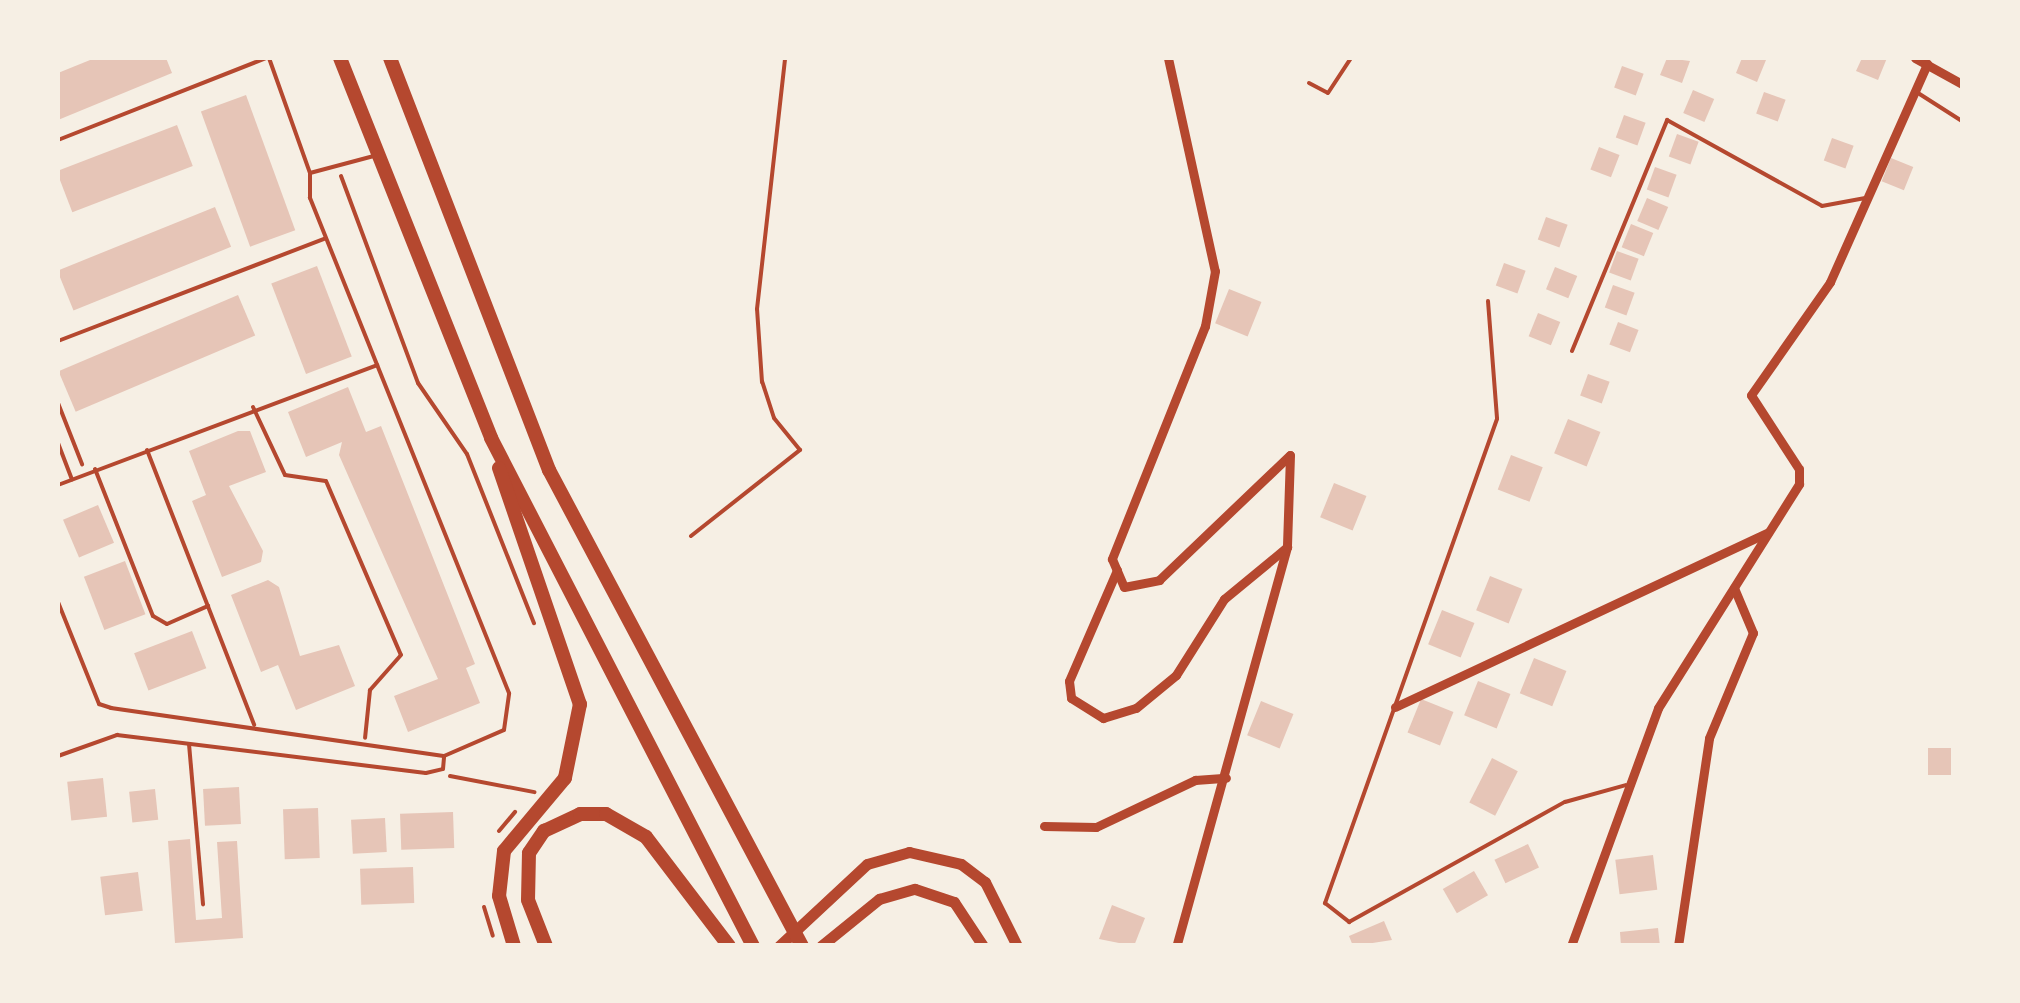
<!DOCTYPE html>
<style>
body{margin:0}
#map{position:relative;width:2020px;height:1003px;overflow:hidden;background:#f6efe4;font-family:Helvetica,sans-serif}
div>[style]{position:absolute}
.building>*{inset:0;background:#e6c5b7;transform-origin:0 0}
.path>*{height:4px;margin:-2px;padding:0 2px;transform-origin:2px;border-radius:2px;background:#b5482f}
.service>*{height:4px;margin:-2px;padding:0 2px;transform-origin:2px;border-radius:2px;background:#b5482f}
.minor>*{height:9px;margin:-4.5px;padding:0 4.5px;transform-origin:4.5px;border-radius:4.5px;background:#b5482f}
.secondary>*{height:11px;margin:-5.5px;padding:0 5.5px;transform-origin:5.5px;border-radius:5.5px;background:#b5482f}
.primary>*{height:14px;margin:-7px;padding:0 7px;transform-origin:7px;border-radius:7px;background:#b5482f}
span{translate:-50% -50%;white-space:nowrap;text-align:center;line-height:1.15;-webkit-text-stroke:8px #f6efe4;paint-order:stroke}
.frame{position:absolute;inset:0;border:60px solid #f6efe4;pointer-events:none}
</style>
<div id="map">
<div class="building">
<i style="clip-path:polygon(95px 58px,166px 58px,172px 73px,58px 120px,58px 73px)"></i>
<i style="clip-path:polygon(1667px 58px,1690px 61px,1682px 83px,1660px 75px)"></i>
<i style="clip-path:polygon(1742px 58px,1766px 60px,1757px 82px,1736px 73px)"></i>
<i style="clip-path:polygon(1862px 58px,1887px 58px,1878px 80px,1856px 71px)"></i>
<i style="left:1622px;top:66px;width:23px;height:23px;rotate:20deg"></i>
<i style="left:1693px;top:90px;width:23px;height:25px;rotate:23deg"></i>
<i style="left:1764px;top:92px;width:23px;height:23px;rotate:20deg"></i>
<i style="left:246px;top:95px;width:144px;height:48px;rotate:70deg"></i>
<i style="left:1624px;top:115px;width:23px;height:24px;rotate:20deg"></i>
<i style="left:177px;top:125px;width:44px;height:129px;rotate:69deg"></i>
<i style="left:1677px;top:134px;width:23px;height:24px;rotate:20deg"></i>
<i style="left:1832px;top:138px;width:23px;height:24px;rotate:20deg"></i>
<i style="left:1599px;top:147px;width:22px;height:24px;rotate:21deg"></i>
<i style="left:1891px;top:158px;width:24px;height:25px;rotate:22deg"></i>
<i style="left:1655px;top:167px;width:23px;height:24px;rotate:20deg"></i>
<i style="left:1647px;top:198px;width:23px;height:25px;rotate:23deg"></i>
<i style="left:215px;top:207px;width:43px;height:170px;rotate:68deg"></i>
<i style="left:1546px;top:217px;width:23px;height:24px;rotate:20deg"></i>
<i style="left:1631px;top:224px;width:24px;height:25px;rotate:22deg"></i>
<i style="left:1617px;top:251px;width:23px;height:23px;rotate:20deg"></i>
<i style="left:1504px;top:263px;width:23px;height:24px;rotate:20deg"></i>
<i style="left:317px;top:266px;width:97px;height:49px;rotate:69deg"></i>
<i style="left:1555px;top:267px;width:24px;height:24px;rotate:22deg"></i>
<i style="left:1613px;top:285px;width:23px;height:24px;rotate:20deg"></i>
<i style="left:1229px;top:289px;width:35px;height:37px;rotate:22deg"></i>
<i style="left:238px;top:295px;width:44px;height:195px;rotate:67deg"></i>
<i style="left:1538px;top:313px;width:24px;height:25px;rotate:22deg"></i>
<i style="left:1618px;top:322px;width:22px;height:24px;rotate:21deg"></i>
<i style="left:1588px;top:374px;width:23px;height:23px;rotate:20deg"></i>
<i style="clip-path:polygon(348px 387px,366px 432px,381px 426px,475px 664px,466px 668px,480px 703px,408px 732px,394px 696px,438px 679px,339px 455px,342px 442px,306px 457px,288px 412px)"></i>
<i style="left:1568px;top:419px;width:35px;height:37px;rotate:22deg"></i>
<i style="clip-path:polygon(238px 431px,250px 431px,266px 472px,229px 486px,263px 551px,261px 562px,222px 577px,192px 501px,206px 495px,189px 451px)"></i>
<i style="left:1511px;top:455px;width:34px;height:37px;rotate:21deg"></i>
<i style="left:1334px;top:483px;width:35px;height:37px;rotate:22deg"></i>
<i style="left:98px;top:505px;width:41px;height:38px;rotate:67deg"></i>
<i style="left:125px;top:561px;width:57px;height:44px;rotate:69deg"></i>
<i style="left:1490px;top:576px;width:35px;height:37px;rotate:22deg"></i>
<i style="clip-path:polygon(268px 580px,279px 587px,300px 656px,339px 645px,355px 686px,296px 710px,278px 665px,261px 672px,231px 595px)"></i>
<i style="left:1442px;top:610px;width:35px;height:37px;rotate:22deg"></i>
<i style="left:192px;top:631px;width:40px;height:62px;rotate:69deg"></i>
<i style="left:1534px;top:658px;width:35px;height:38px;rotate:22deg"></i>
<i style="left:1478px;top:681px;width:35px;height:37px;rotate:22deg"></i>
<i style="left:1421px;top:699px;width:35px;height:36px;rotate:22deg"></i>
<i style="left:1261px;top:701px;width:35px;height:37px;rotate:22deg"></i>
<i style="left:1951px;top:748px;width:27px;height:23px;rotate:90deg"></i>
<i style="left:1492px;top:758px;width:29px;height:50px;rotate:27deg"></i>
<i style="left:103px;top:778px;width:39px;height:36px;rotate:84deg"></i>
<i style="left:239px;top:787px;width:37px;height:36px;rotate:87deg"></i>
<i style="left:155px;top:789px;width:31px;height:26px;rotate:84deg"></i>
<i style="left:318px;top:808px;width:50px;height:35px;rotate:88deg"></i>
<i style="left:453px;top:812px;width:36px;height:53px;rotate:88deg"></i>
<i style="left:385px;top:818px;width:34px;height:34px;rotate:87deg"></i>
<i style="clip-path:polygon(190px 839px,196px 920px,222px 918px,217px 842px,237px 841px,243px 938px,175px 943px,168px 841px)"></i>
<i style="left:1528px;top:844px;width:26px;height:37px;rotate:65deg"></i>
<i style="left:1653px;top:855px;width:35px;height:38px;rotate:83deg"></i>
<i style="left:413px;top:867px;width:36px;height:53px;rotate:88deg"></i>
<i style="left:1474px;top:871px;width:28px;height:36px;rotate:60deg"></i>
<i style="left:138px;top:872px;width:39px;height:38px;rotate:83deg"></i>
<i style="clip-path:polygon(1112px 905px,1145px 918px,1134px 946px,1099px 939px)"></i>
<i style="clip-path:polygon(1384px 921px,1392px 940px,1353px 946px,1349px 936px)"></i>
<i style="clip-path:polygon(1658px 928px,1660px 946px,1621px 946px,1620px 932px)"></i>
</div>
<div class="path">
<i style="left:341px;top:176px;width:221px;rotate:69.6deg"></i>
<i style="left:418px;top:383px;width:86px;rotate:55.4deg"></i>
<i style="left:467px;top:454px;width:182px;rotate:68.4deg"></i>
<i style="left:58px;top:403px;width:66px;rotate:68.5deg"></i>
<i style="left:691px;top:536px;width:139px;rotate:-38.3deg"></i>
<i style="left:800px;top:450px;width:41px;rotate:-129.1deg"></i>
<i style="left:774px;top:418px;width:38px;rotate:-108deg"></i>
<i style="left:762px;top:382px;width:73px;rotate:-93.9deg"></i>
<i style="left:757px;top:309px;width:253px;rotate:-83.6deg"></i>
<i style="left:450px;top:776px;width:86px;rotate:10.8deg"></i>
<i style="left:499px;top:831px;width:25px;rotate:-50deg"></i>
<i style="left:484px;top:907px;width:30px;rotate:73deg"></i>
</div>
<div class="service">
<i style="left:269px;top:58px;width:122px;rotate:70.4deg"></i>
<i style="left:1309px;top:83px;width:21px;rotate:28deg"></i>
<i style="left:1328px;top:93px;width:42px;rotate:-56.7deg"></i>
<i style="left:1918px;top:93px;width:52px;rotate:32.5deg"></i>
<i style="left:58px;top:140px;width:224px;rotate:-21.5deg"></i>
<i style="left:1488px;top:301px;width:118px;rotate:85.6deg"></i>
<i style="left:1497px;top:419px;width:514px;rotate:109.56deg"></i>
<i style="left:1325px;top:903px;width:31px;rotate:38deg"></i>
<i style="left:1349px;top:922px;width:247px;rotate:-29.1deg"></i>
<i style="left:1565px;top:802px;width:63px;rotate:-15.6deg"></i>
<i style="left:58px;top:341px;width:285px;rotate:-21deg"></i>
<i style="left:1572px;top:351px;width:250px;rotate:-67.6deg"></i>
<i style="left:1667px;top:120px;width:177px;rotate:29deg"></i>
<i style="left:1822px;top:206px;width:44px;rotate:-10.5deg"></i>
<i style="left:253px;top:407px;width:75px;rotate:64.8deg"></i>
<i style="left:285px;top:475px;width:41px;rotate:8.3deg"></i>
<i style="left:326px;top:481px;width:189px;rotate:66.7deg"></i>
<i style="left:401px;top:655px;width:47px;rotate:131.5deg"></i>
<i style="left:370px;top:690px;width:48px;rotate:95.9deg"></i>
<i style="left:58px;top:443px;width:39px;rotate:69deg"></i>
<i style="left:147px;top:450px;width:295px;rotate:68.7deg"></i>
<i style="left:95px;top:469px;width:158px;rotate:68.5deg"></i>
<i style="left:153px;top:616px;width:16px;rotate:30deg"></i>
<i style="left:167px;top:624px;width:45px;rotate:-23.7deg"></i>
<i style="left:58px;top:485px;width:341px;rotate:-20.6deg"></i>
<i style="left:58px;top:602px;width:110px;rotate:68.1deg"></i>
<i style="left:99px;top:704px;width:13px;rotate:18deg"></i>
<i style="left:111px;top:708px;width:336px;rotate:8.2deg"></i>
<i style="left:444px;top:756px;width:65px;rotate:-23.4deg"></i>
<i style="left:504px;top:730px;width:37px;rotate:-82deg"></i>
<i style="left:509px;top:693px;width:534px;rotate:-111.9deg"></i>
<i style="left:310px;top:198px;width:25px;rotate:-90deg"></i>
<i style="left:310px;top:173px;width:66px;rotate:-14.9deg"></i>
<i style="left:189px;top:744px;width:161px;rotate:85deg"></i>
<i style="left:58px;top:756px;width:63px;rotate:-19.6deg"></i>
<i style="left:117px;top:735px;width:311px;rotate:7deg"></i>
<i style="left:426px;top:773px;width:17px;rotate:-13deg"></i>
<i style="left:443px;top:769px;width:12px;rotate:-85deg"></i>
</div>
<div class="minor">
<i style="left:1168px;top:58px;width:218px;rotate:77.6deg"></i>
<i style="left:1215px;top:271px;width:56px;rotate:100.3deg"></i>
<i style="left:1205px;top:326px;width:251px;rotate:111.8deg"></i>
<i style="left:1112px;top:559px;width:30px;rotate:67deg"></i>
<i style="left:1124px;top:587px;width:36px;rotate:-11deg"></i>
<i style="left:1159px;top:580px;width:181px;rotate:-43.7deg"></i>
<i style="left:1290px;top:455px;width:92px;rotate:91.9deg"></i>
<i style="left:1287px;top:547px;width:414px;rotate:105.5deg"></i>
<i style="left:1915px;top:58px;width:54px;rotate:29deg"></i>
<i style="left:1117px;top:570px;width:121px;rotate:113.4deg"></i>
<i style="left:1069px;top:681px;width:17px;rotate:83deg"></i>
<i style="left:1071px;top:698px;width:38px;rotate:32deg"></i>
<i style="left:1103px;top:718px;width:34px;rotate:-17deg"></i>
<i style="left:1136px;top:708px;width:52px;rotate:-39.5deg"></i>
<i style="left:1176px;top:675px;width:90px;rotate:-57.7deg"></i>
<i style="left:1224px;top:599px;width:82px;rotate:-39.5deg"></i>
<i style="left:1395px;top:707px;width:412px;rotate:-25.1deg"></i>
<i style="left:1044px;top:826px;width:52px;rotate:1.1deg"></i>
<i style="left:1096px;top:827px;width:110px;rotate:-25.4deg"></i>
<i style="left:1195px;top:780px;width:31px;rotate:-4deg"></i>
<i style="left:1571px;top:946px;width:253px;rotate:-69.9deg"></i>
<i style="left:1658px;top:708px;width:265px;rotate:-57.8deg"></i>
<i style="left:1799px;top:484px;width:15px;rotate:-90deg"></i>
<i style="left:1799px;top:469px;width:88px;rotate:-123deg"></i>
<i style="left:1751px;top:395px;width:138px;rotate:-55deg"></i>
<i style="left:1830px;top:282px;width:239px;rotate:-66deg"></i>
<i style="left:1678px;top:946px;width:210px;rotate:-81.5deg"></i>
<i style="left:1709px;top:738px;width:114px;rotate:-67.3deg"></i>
<i style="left:1753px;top:633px;width:49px;rotate:-112.9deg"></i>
</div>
<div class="secondary">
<i style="left:779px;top:946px;width:120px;rotate:-43deg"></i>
<i style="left:867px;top:864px;width:44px;rotate:-15.9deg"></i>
<i style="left:909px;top:852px;width:53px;rotate:13deg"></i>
<i style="left:961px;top:864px;width:30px;rotate:37deg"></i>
<i style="left:985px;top:882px;width:72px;rotate:63.4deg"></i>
<i style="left:821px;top:946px;width:75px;rotate:-39deg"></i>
<i style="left:879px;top:899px;width:37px;rotate:-16deg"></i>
<i style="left:915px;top:889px;width:41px;rotate:18.4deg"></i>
<i style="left:954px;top:902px;width:53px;rotate:56.6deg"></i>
</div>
<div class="primary">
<i style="left:340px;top:58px;width:409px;rotate:68.3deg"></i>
<i style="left:491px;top:438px;width:572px;rotate:62.72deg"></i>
<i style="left:390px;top:58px;width:442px;rotate:68.9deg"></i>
<i style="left:549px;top:470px;width:539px;rotate:62.01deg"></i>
<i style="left:499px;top:468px;width:250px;rotate:71.1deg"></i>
<i style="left:580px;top:704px;width:76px;rotate:101.5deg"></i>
<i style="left:565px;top:778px;width:95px;rotate:129.9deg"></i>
<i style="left:504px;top:851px;width:45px;rotate:96.3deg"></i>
<i style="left:499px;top:896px;width:52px;rotate:73.3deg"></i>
<i style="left:546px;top:946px;width:49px;rotate:-111.4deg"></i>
<i style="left:528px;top:900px;width:47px;rotate:-88.8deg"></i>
<i style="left:529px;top:853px;width:27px;rotate:-56deg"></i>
<i style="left:544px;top:831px;width:40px;rotate:-25deg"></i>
<i style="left:580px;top:814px;width:26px"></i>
<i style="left:606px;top:814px;width:46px;rotate:29.9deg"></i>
<i style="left:646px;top:837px;width:137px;rotate:52.7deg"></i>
</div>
<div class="frame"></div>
</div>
